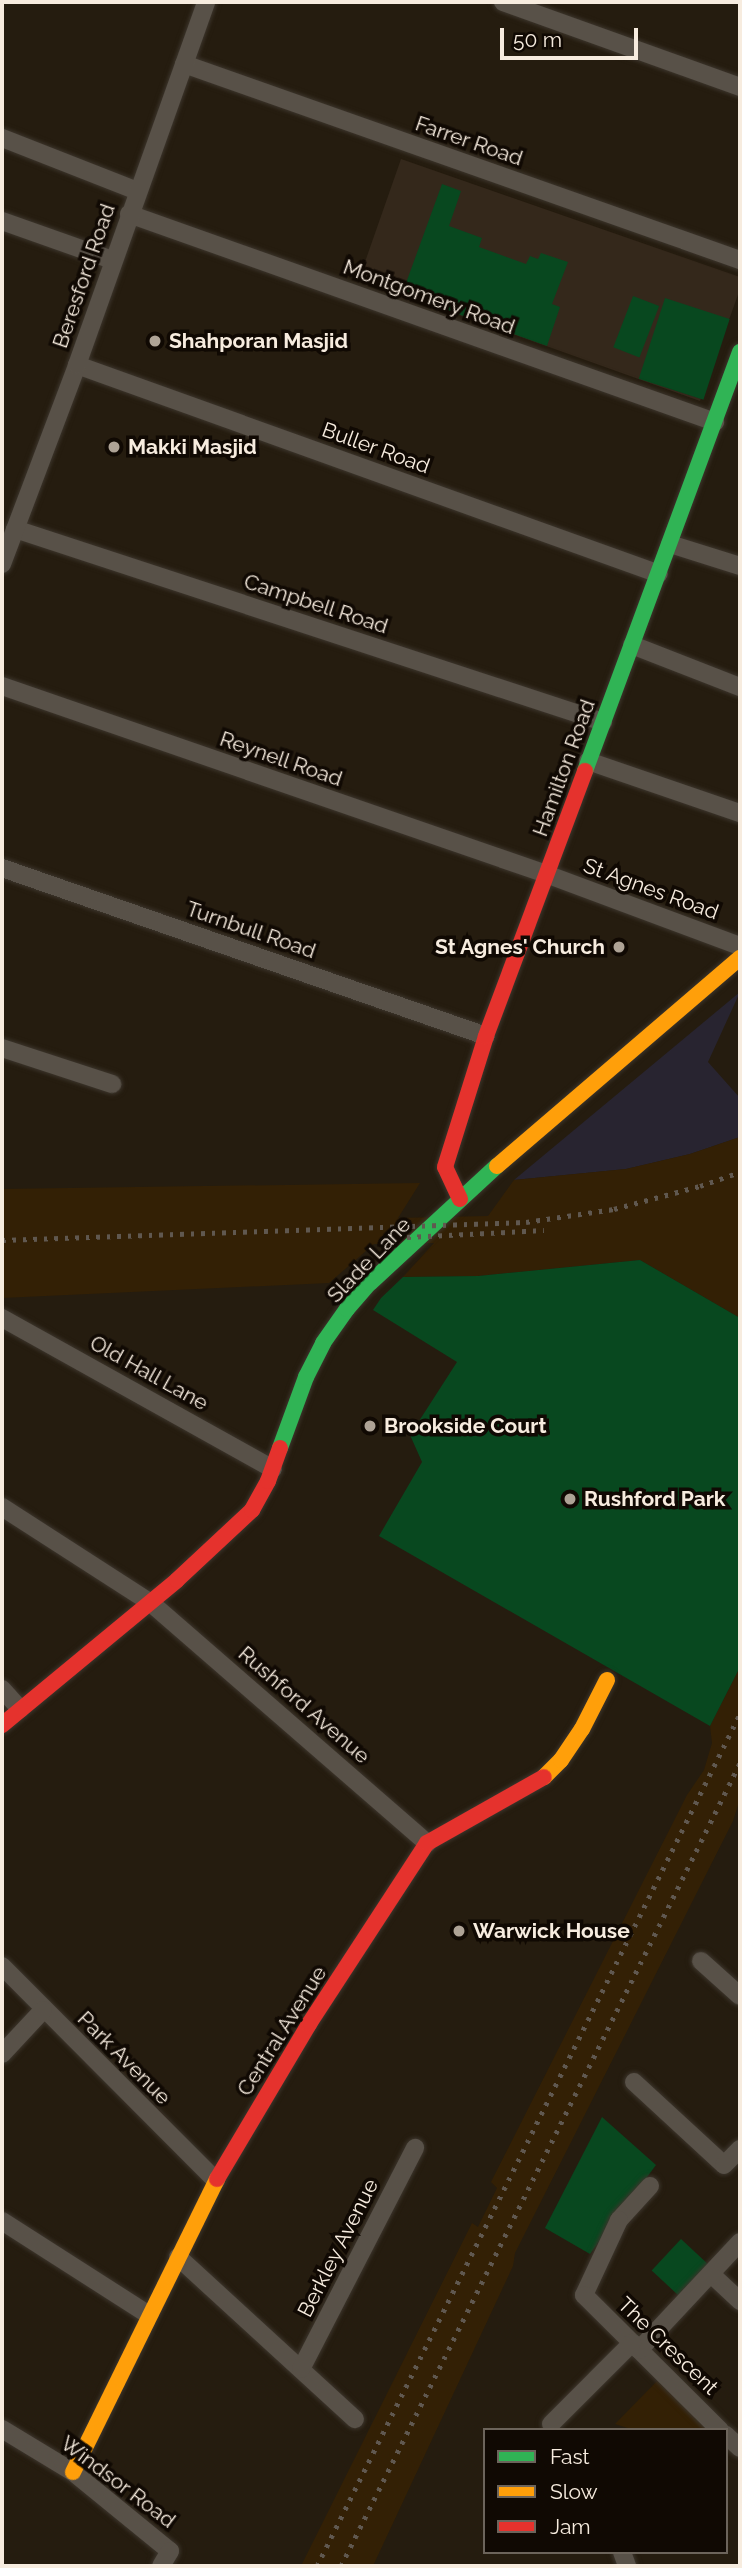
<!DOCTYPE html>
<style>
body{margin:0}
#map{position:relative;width:742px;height:2568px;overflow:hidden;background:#251c0f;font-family:Raleway,sans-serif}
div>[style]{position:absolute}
.commercial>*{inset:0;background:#282430}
.built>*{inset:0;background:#332005}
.education>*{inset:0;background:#34281b}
.green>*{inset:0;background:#08481f;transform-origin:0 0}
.roads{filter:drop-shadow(0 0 2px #3c352c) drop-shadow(0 0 2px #3c352c)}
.street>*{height:18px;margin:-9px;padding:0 9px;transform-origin:9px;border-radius:9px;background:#585148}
.fast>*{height:16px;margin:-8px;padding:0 8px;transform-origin:8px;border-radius:8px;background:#30b455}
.slow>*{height:16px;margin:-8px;padding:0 8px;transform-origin:8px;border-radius:8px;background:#ff9f0a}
.jam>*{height:16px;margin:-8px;padding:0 8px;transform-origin:8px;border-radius:8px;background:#e5322d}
.rail>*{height:5px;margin-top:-2.5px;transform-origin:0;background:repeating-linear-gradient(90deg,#605850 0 3.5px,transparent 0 10.5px)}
.dots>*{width:19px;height:19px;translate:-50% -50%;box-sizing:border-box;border:4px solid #100903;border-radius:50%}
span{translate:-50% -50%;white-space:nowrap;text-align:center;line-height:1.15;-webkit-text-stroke:7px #100903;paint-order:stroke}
.street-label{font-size:21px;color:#f7ecdf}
.poi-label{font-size:21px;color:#f7ecdf;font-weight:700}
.left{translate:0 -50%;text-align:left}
.right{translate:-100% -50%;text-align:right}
.frame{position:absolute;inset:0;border:4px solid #f7ecdf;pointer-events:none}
.legend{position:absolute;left:483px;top:2428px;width:245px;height:126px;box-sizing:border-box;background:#100903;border:2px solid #6c645b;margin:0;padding:9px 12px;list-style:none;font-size:21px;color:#f7ecdf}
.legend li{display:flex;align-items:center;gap:14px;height:35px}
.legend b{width:35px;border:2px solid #6c645b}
.scale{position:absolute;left:500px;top:28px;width:138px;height:32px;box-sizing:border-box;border:4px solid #f7ecdf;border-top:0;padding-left:9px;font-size:21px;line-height:24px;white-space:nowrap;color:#f7ecdf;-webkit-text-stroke:5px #100903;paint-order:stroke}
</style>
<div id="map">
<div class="commercial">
<i style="clip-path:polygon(740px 992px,708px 1062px,740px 1098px,740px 1137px,690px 1154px,626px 1169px,514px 1180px)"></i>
</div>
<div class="built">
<i style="clip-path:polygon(740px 1137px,740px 1318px,640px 1260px,478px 1276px,403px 1277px,434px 1243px,374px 1244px,329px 1283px,2px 1298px,2px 1189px,420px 1183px,398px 1218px,488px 1216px,514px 1180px,626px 1169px,690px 1154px)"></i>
<i style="clip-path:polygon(740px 1667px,740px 1799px,733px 1821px,515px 2253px,513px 2266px,373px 2566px,301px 2566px,472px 2223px,478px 2227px,497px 2188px,491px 2182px,687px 1795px,704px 1770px,712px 1743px,710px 1726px)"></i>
<i style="clip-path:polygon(658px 2380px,706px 2426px,705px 2430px,634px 2430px,615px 2424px)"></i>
</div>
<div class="education">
<i style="clip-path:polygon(401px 159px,740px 277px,740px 289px,700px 401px,359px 279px)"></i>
</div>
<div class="green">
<i style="clip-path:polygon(442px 184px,461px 191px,449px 226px,482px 238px,479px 247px,526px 264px,530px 256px,538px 259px,541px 253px,568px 262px,552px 304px,560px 307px,547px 346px,402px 294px)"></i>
<i style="left:633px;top:296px;width:28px;height:55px;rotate:21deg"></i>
<i style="left:665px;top:298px;width:68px;height:85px;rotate:18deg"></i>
<i style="clip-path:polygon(640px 1260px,740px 1318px,740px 1667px,710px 1726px,379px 1536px,422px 1462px,410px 1435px,457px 1362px,373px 1310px,381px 1298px,403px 1277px,478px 1276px)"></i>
<i style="clip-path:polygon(602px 2117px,656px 2165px,590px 2254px,545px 2228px)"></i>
<i style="left:681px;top:2239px;width:40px;height:43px;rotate:43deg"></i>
</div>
<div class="roads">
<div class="street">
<i style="left:503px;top:2px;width:252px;rotate:19.7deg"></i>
<i style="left:184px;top:64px;width:590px;rotate:19.42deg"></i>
<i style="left:2px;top:138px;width:145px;rotate:21.4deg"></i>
<i style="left:129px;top:214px;width:622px;rotate:19.54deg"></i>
<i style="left:2px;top:221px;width:117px;rotate:19.5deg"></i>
<i style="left:77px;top:365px;width:618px;rotate:19.75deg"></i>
<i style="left:15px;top:529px;width:619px;rotate:18.17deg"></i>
<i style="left:670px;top:544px;width:73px;rotate:17.4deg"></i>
<i style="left:2px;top:564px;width:213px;rotate:-69.3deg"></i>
<i style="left:77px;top:365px;width:385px;rotate:-70.4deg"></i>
<i style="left:632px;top:645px;width:116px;rotate:21.3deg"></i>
<i style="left:2px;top:686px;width:576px;rotate:19.06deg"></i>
<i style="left:546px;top:874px;width:207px;rotate:20.4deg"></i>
<i style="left:588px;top:761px;width:161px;rotate:18.9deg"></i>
<i style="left:2px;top:868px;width:512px;rotate:19.14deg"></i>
<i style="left:2px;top:1048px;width:116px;rotate:18.1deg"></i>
<i style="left:2px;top:1318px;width:310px;rotate:29.1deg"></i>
<i style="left:2px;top:1507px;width:177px;rotate:32.8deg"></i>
<i style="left:151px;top:1603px;width:366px;rotate:41deg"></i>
<i style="left:2px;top:1689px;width:27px;rotate:48deg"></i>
<i style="left:701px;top:1961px;width:52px;rotate:41.9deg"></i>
<i style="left:2px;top:1966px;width:303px;rotate:45.1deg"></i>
<i style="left:2px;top:2054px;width:60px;rotate:-47deg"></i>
<i style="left:634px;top:2082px;width:122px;rotate:42.7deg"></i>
<i style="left:724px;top:2165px;width:23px;rotate:-45deg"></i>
<i style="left:650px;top:2186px;width:46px;rotate:132.4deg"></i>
<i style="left:619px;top:2220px;width:83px;rotate:115deg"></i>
<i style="left:584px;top:2295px;width:192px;rotate:44.8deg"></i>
<i style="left:2px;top:2221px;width:174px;rotate:32.6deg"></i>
<i style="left:178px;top:2257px;width:240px;rotate:42.5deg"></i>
<i style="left:711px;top:2274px;width:40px;rotate:43deg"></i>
<i style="left:639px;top:2350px;width:148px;rotate:-46.9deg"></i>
<i style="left:301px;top:2369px;width:249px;rotate:-62.7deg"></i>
<i style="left:551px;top:2424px;width:115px;rotate:-45deg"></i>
<i style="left:2px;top:2429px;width:83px;rotate:31.2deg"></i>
<i style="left:73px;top:2472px;width:125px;rotate:39.2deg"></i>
<i style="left:170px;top:2551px;width:17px;rotate:121deg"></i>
<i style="left:726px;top:2435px;width:19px;rotate:43deg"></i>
<i style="left:622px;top:2552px;width:15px;rotate:70deg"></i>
</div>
<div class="fast">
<i style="left:585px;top:771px;width:447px;rotate:-69.7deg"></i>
<i style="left:280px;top:1448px;width:76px;rotate:-69.9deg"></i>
<i style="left:306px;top:1377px;width:38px;rotate:-63deg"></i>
<i style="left:323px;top:1343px;width:42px;rotate:-54.8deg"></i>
<i style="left:347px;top:1309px;width:35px;rotate:-49deg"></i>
<i style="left:370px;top:1283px;width:173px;rotate:-42.7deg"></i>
</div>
<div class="slow">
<i style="left:497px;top:1166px;width:320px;rotate:-40.6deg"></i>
<i style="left:544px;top:1777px;width:24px;rotate:-45deg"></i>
<i style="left:561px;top:1760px;width:37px;rotate:-56deg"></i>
<i style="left:582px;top:1729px;width:55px;rotate:-63deg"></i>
<i style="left:73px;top:2472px;width:326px;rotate:-63.8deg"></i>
</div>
<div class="jam">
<i style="left:460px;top:1199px;width:35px;rotate:-115deg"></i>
<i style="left:445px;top:1167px;width:137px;rotate:-72.6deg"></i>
<i style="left:486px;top:1036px;width:283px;rotate:-69.5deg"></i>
<i style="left:2px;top:1725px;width:227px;rotate:-39.6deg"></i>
<i style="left:177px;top:1580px;width:103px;rotate:-43deg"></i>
<i style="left:252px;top:1510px;width:33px;rotate:-61deg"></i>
<i style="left:268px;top:1481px;width:35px;rotate:-70deg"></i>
<i style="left:217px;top:2179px;width:180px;rotate:-59.3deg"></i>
<i style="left:309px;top:2024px;width:216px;rotate:-56.9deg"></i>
<i style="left:427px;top:1843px;width:134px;rotate:-29.4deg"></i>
</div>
</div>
<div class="rail">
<i style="left:407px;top:1237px;width:137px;rotate:-2.9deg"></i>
<i style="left:2px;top:1240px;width:524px;rotate:-1.97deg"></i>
<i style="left:526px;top:1222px;width:89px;rotate:-8.4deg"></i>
<i style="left:614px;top:1209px;width:89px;rotate:-15deg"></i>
<i style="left:700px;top:1186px;width:42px;rotate:-19.3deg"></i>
<i style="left:317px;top:2566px;width:951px;rotate:-63.6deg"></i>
<i style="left:341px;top:2566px;width:897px;rotate:-63.58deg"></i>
</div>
<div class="dots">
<i style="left:155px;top:341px;background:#aea396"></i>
<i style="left:114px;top:447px;background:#aea396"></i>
<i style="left:619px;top:947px;background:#aea396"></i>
<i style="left:370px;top:1426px;background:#aea396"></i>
<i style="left:570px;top:1499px;background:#aea396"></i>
<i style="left:459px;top:1931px;background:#aea396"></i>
</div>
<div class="street-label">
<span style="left:469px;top:141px;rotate:19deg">Farrer Road</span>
<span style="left:84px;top:276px;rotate:-71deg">Beresford Road</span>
<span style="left:429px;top:297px;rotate:20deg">Montgomery Road</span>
<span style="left:376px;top:448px;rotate:20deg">Buller Road</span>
<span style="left:316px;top:604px;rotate:18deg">Campbell Road</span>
<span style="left:281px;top:759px;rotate:19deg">Reynell Road</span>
<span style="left:564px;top:768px;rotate:-70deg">Hamilton Road</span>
<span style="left:651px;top:889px;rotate:20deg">St Agnes Road</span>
<span style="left:251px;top:930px;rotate:19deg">Turnbull Road</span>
<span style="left:369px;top:1260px;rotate:-46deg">Slade Lane</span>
<span style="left:149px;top:1373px;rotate:29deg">Old Hall Lane</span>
<span style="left:304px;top:1705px;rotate:41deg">Rushford Avenue</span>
<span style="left:282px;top:2031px;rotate:-58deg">Central Avenue</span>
<span style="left:124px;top:2058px;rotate:45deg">Park Avenue</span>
<span style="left:338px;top:2248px;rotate:-63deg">Berkley Avenue</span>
<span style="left:668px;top:2346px;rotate:44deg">The Crescent</span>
<span style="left:118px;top:2482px;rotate:37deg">Windsor Road</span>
</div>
<div class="poi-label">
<span class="left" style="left:169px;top:341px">Shahporan Masjid</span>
<span class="left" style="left:128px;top:447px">Makki Masjid</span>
<span class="right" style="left:605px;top:947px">St Agnes' Church</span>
<span class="left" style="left:384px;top:1426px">Brookside Court</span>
<span class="left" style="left:584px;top:1499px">Rushford Park</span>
<span class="left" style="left:473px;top:1931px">Warwick House</span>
</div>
<div class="frame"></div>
<ul class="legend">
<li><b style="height:9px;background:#30b455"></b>Fast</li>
<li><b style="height:9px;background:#ff9f0a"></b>Slow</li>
<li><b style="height:9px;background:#e5322d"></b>Jam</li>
</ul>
<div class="scale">50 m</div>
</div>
